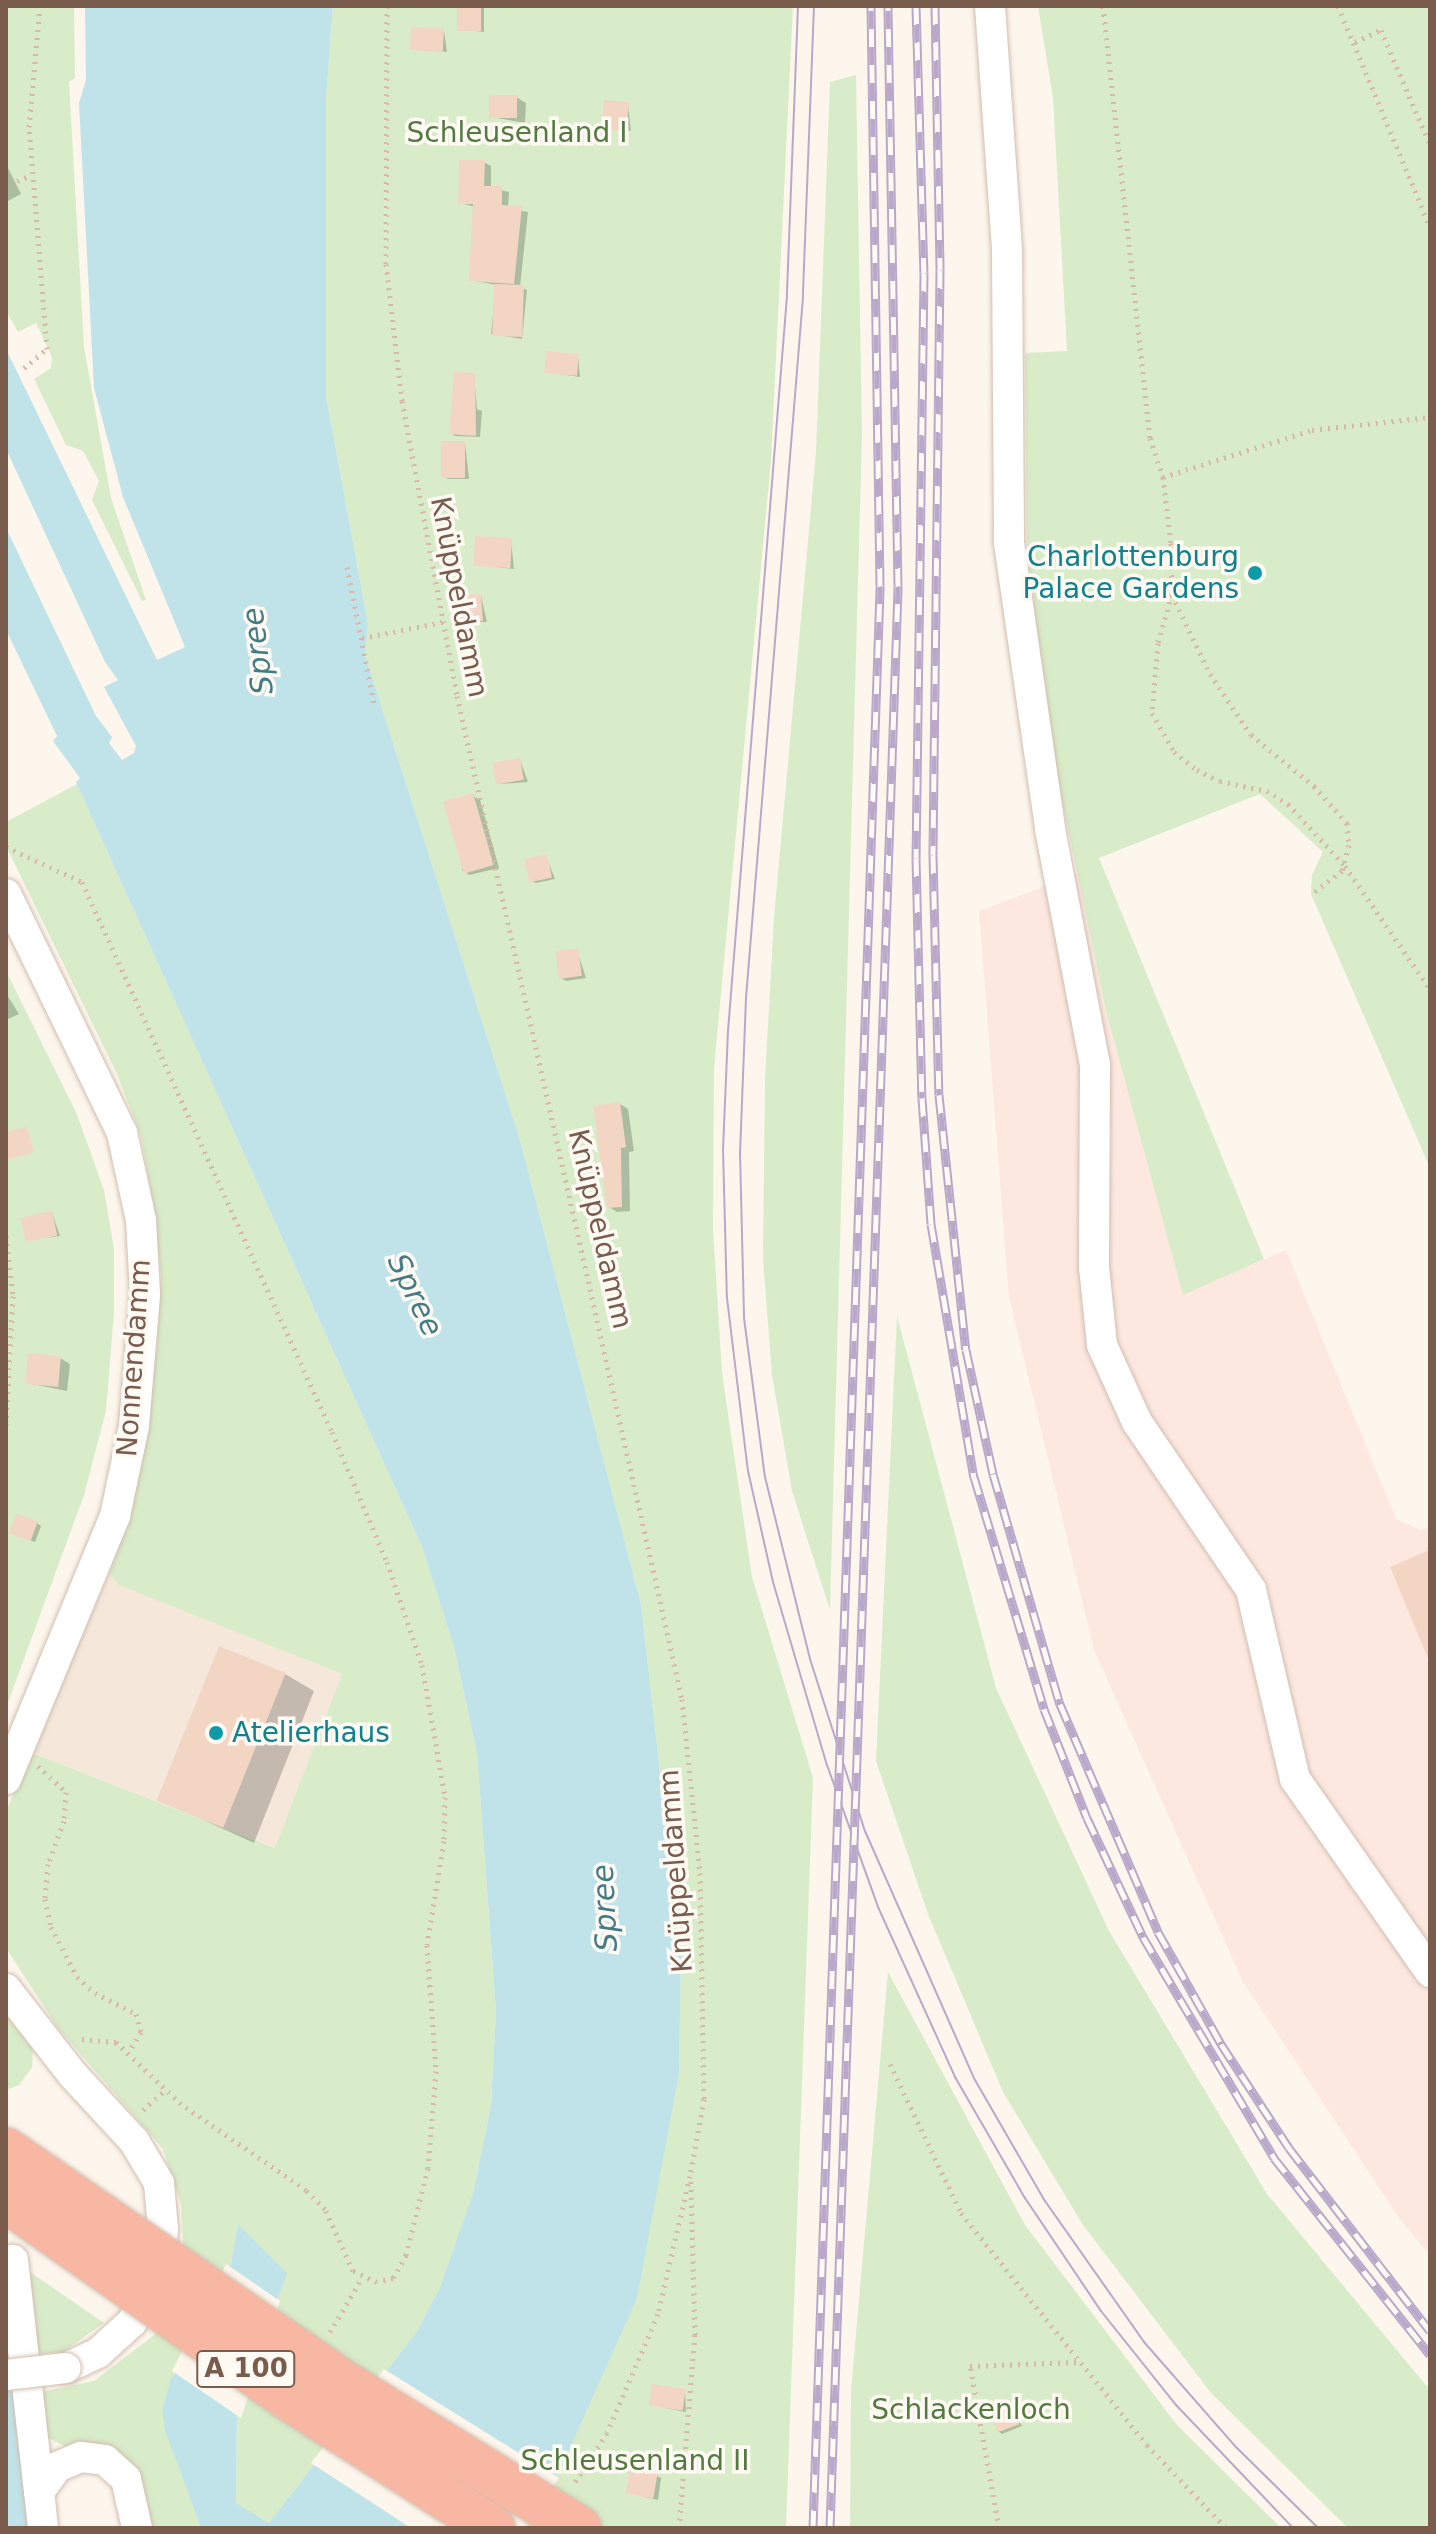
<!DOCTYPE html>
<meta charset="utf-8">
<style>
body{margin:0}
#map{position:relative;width:1436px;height:2534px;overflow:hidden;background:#fdf6ec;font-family:"DejaVu Sans",sans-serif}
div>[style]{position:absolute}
.residential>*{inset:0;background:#f5e8da}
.commercial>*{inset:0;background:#fde8e0}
.green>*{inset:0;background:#d8ecc9}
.water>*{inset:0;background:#bfe3e8}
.pier>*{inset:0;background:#fdf6ec}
.shadow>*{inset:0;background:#0003}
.building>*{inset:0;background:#f3d5c3;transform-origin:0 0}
.path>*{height:5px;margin-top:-2.5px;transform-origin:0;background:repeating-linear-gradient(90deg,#d9b8a5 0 2px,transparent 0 8px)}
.roads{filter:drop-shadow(0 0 2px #d1beb0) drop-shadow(0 0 2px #d1beb0)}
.minor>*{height:30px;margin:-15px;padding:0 15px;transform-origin:15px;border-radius:15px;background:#fff}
.tram>*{height:2px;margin:-1px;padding:0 1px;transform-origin:1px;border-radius:1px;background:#b9a8c9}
.rail>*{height:9px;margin-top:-4.5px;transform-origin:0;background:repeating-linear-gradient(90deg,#fffaf3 0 18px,#b9a8c9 0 36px);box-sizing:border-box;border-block:2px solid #b9a8c9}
.bridges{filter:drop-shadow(0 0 2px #d1beb0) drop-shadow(0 0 2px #d1beb0)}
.minor-bridge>*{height:30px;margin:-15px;padding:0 15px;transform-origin:15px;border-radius:15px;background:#fff}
.highway-bridge>*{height:44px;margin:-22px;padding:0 22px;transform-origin:22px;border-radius:22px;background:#f7b7a3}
.dots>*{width:22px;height:22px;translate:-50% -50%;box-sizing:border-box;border:4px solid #fffaf3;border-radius:50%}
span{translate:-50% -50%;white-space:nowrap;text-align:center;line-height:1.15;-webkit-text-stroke:7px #fffaf3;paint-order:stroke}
.shield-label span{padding:2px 6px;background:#fffaf3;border:2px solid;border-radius:6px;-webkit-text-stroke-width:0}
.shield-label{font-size:26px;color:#7a5c4d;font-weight:700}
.park-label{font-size:28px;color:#537a41}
.culture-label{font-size:28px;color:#0d838f}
.right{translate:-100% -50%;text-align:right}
.left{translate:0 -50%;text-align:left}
.street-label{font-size:28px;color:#7a5c4d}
.water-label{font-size:30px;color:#437c86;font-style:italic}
.frame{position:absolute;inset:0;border:8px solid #7a5c4d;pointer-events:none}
</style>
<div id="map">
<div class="residential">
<i style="clip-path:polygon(109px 1573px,120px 1585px,342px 1674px,276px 1848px,32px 1753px)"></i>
</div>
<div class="commercial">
<i style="clip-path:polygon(1078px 874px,1107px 1015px,1183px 1294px,1286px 1250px,1396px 1519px,1420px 1530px,1430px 1527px,1430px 2255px,1400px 2219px,1243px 1982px,1094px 1650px,1009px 1297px,979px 911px)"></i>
</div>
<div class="green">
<i style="clip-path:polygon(6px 6px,74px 6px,75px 78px,69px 82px,84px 347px,111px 498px,146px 600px,142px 601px,92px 500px,99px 481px,83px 451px,66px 445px,34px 379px,51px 368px,52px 357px,36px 323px,18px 332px,6px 311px)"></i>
<i style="clip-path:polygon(333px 6px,793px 6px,771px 460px,714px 1068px,713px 1229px,722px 1373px,752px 1577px,813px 1778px,786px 2528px,519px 2528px,679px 2073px,681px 1957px,641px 1604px,520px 1140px,365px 655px,368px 624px,326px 396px,326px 99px)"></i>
<i style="clip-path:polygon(1038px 6px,1430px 6px,1430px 1168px,1311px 894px,1312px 875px,1323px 852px,1260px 794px,1099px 858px,1264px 1259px,1183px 1295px,1107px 1015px,1058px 781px,1027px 551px,1025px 353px,1067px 351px,1053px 98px)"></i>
<i style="clip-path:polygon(856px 75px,862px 434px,830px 1610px,792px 1491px,772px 1375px,763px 1259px,765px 1079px,774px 918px,816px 452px,830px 82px)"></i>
<i style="clip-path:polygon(77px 784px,422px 1547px,454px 1647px,477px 1753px,496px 2011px,491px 2105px,473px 2193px,440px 2287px,418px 2330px,269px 2523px,236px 2504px,238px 2225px,231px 2264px,162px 2410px,201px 2528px,144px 2528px,136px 2481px,46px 2437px,31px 2394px,94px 2381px,158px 2332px,183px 2244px,181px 2204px,163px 2149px,58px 2028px,6px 1948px,6px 1811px,32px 1753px,275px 1848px,342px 1674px,119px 1585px,109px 1573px,127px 1516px,157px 1348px,161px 1275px,153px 1202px,141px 1136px,117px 1074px,6px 846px,6px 822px)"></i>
<i style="clip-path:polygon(6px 971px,76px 1112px,104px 1190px,114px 1249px,114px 1312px,106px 1411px,84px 1495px,6px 1708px)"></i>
<i style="clip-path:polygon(897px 1316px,996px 1688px,1109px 1931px,1267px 2194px,1430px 2390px,1430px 2528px,1348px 2528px,1211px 2393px,1083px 2225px,1003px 2092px,928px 1914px,876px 1761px)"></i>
<i style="clip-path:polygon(888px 1972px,1025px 2225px,1177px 2425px,1281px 2528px,850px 2528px,851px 2390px)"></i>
<i style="clip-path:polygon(6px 2015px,33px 2050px,32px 2068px,19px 2085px,6px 2090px)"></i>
<i style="clip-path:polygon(20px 2265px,104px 2323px,64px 2351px,29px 2356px)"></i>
</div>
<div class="water">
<i style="clip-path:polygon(85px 6px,333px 6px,326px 99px,326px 396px,368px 624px,365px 655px,520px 1140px,641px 1604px,681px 1957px,679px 2073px,637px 2298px,561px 2468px,519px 2528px,201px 2528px,165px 2430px,162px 2410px,171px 2378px,183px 2366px,231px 2264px,238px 2224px,287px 2273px,237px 2408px,236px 2503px,269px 2523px,418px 2330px,440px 2287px,473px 2193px,491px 2105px,496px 2011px,477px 1753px,454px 1647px,422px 1547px,90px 813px,76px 782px,80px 778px,53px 741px,57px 736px,6px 630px,6px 528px,96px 716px,112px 737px,109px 743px,122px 760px,134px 753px,136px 746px,104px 687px,118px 680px,105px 662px,6px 449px,6px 349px,157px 660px,185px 647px,123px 497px,94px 388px,79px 103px,86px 80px)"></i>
<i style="clip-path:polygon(6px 2313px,32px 2528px,6px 2528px)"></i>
</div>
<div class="pier">
<i style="clip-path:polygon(226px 2264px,280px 2301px,241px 2418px,172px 2371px)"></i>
<i style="clip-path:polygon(384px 2369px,559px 2478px,524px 2528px,411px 2528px,311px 2463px)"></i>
</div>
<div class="shadow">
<i style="clip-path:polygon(459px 6px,484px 6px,484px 32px,458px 29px)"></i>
<i style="clip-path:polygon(444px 31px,447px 52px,413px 49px)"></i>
<i style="clip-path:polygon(516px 97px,526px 103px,525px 123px,491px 117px)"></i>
<i style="clip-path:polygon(628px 104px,631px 131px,605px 128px)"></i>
<i style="clip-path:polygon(484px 162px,491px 166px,491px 188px,509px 192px,508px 208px,528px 212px,520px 287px,527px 290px,522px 339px,491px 334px,496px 285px,471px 280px,475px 207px,460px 203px)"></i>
<i style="clip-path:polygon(6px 164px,21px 194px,6px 202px)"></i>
<i style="clip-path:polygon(578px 356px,580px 377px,545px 372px)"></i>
<i style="clip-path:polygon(474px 375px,477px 409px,482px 411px,480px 437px,455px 436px,451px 433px)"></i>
<i style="clip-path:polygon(465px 443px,469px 479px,448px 479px,444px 477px)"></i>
<i style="clip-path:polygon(511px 540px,514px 569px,476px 565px)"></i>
<i style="clip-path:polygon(481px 596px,487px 622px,458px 622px)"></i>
<i style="clip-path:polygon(520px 760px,528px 782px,499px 784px)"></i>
<i style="clip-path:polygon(473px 796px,480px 800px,499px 868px,469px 875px,462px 870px)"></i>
<i style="clip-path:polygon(546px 856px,555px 879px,536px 883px,532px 881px)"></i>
<i style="clip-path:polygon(577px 950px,586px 978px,566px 981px,562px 979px)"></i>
<i style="clip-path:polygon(6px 993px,19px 1014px,6px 1020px)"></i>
<i style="clip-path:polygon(620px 1104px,628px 1109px,634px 1151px,629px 1152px,630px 1211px,617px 1212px,609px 1207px)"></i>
<i style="clip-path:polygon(52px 1213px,60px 1236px,27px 1240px)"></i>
<i style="clip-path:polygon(60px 1358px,70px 1364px,67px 1391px,27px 1383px)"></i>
<i style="clip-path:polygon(37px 1523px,41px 1526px,35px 1542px,15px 1535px)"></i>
<i style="clip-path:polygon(285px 1674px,314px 1691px,254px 1843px,160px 1800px)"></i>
<i style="clip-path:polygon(685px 2391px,686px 2412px,651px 2405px)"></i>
<i style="clip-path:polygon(1010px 2401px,1022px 2426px,1002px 2434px,998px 2431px)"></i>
<i style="clip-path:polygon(657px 2476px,661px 2478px,658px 2500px,628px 2493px)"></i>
</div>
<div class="building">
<i style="left:457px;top:6px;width:24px;height:25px"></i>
<i style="left:411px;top:27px;width:33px;height:23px;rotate:3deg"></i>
<i style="left:489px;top:95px;width:28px;height:23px"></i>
<i style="left:604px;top:100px;width:25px;height:29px;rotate:5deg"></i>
<i style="clip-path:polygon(459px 160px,485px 160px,484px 186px,502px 186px,502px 205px,522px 206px,514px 284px,469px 281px,473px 204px,458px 204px)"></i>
<i style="left:494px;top:284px;width:30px;height:52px;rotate:2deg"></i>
<i style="left:546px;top:351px;width:33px;height:22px;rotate:5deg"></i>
<i style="clip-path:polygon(454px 372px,475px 373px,476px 436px,449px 434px)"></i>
<i style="left:441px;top:441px;width:24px;height:37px"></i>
<i style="left:475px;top:536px;width:37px;height:30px;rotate:3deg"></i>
<i style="left:481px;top:594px;width:27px;height:28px;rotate:86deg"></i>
<i style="left:520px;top:758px;width:22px;height:28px;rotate:80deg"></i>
<i style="left:473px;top:793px;width:75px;height:31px;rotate:74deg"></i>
<i style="left:547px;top:854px;width:24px;height:23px;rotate:78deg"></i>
<i style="left:578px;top:948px;width:28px;height:23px;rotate:82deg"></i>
<i style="clip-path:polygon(620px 1102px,626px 1147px,621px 1148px,622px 1207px,607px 1208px,593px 1106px)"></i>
<i style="clip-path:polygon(27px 1127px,34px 1152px,6px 1160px,6px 1132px)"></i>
<i style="left:52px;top:1211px;width:25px;height:32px;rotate:78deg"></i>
<i style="left:28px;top:1353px;width:33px;height:31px;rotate:5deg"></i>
<i style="left:16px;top:1514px;width:23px;height:21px;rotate:20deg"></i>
<i style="clip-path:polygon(1430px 1550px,1430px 1661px,1429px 1661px,1390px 1567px)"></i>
<i style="left:219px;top:1646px;width:72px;height:167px;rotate:22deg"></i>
<i style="left:652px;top:2384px;width:34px;height:22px;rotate:8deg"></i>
<i style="left:1010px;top:2399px;width:27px;height:23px;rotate:70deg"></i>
<i style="left:630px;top:2469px;width:28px;height:25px;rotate:10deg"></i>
</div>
<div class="path">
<i style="left:387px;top:6px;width:258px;rotate:90.2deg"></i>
<i style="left:386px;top:264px;width:138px;rotate:83.3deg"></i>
<i style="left:402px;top:401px;width:300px;rotate:79.4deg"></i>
<i style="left:457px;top:696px;width:1028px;rotate:77.36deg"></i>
<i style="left:682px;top:1699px;width:175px;rotate:84.1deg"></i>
<i style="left:700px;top:1873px;width:226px;rotate:89deg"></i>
<i style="left:704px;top:2099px;width:78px;rotate:100.3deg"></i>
<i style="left:690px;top:2176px;width:142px;rotate:103.1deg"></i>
<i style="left:658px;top:2314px;width:129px;rotate:113.2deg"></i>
<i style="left:607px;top:2433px;width:61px;rotate:122.9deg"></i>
<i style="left:1103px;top:6px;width:435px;rotate:83.8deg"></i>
<i style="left:1150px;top:438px;width:41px;rotate:71.6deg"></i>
<i style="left:1163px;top:477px;width:66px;rotate:83.1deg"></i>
<i style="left:1171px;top:543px;width:51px;rotate:88.9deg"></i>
<i style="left:1172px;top:594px;width:51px;rotate:105.9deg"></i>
<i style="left:1158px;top:643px;width:70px;rotate:94.9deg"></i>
<i style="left:1152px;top:713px;width:45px;rotate:60.6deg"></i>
<i style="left:1174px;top:752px;width:29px;rotate:38deg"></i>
<i style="left:1197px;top:770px;width:25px;rotate:26deg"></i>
<i style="left:1220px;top:781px;width:48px;rotate:12deg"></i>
<i style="left:1267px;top:791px;width:25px;rotate:32deg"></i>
<i style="left:1288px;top:804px;width:84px;rotate:47.4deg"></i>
<i style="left:1345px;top:866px;width:150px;rotate:55.4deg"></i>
<i style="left:1338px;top:6px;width:239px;rotate:67.4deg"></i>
<i style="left:1355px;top:42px;width:29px;rotate:-25deg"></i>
<i style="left:1381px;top:30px;width:125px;rotate:66.9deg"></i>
<i style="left:17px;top:181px;width:15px;rotate:-23deg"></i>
<i style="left:24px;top:368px;width:30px;rotate:-40deg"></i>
<i style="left:47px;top:349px;width:223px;rotate:-94.6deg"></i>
<i style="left:29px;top:127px;width:121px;rotate:-84.8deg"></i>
<i style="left:1163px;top:477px;width:156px;rotate:-17.5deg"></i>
<i style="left:1312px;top:430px;width:119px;rotate:-6.3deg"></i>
<i style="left:347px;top:567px;width:139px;rotate:78.8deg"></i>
<i style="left:1172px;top:595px;width:88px;rotate:64.3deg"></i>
<i style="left:1210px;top:674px;width:73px;rotate:56.1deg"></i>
<i style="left:1251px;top:735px;width:81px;rotate:39deg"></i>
<i style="left:1314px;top:786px;width:50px;rotate:48.3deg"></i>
<i style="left:1347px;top:823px;width:22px;rotate:85deg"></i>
<i style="left:1349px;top:845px;width:27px;rotate:105deg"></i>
<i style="left:1342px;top:871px;width:39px;rotate:143deg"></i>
<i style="left:362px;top:638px;width:83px;rotate:-11.2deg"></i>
<i style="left:6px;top:847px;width:84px;rotate:24.7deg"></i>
<i style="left:82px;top:882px;width:604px;rotate:65.56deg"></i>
<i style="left:332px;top:1432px;width:141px;rotate:67.1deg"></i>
<i style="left:387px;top:1562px;width:109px;rotate:71.2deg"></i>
<i style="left:422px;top:1665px;width:134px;rotate:80.1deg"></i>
<i style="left:445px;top:1797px;width:44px;rotate:91.3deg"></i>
<i style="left:444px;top:1841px;width:105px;rotate:99.3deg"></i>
<i style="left:427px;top:1945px;width:126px;rotate:85.9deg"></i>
<i style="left:436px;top:2071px;width:97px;rotate:94.7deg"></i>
<i style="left:428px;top:2168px;width:90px;rotate:104.2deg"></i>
<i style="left:406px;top:2255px;width:26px;rotate:119deg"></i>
<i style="left:393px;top:2278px;width:16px;rotate:166deg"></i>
<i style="left:377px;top:2282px;width:26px;rotate:-155deg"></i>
<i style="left:353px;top:2271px;width:68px;rotate:-114.3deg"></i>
<i style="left:325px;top:2209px;width:27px;rotate:-135deg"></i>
<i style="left:306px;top:2190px;width:152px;rotate:-145.5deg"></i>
<i style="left:181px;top:2104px;width:90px;rotate:-136.4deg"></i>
<i style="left:116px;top:2042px;width:35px;rotate:-175deg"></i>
<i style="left:6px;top:1236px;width:60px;rotate:83.3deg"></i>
<i style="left:13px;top:1296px;width:130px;rotate:93.1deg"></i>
<i style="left:38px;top:1766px;width:38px;rotate:43deg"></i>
<i style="left:66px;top:1792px;width:29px;rotate:94deg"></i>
<i style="left:64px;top:1821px;width:46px;rotate:110.4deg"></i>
<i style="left:48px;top:1864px;width:35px;rotate:95deg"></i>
<i style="left:45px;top:1899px;width:29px;rotate:78deg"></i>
<i style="left:51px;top:1927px;width:56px;rotate:62.5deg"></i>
<i style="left:77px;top:1977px;width:24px;rotate:42deg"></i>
<i style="left:95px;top:1993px;width:46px;rotate:27.1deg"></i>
<i style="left:136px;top:2014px;width:19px;rotate:74deg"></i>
<i style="left:141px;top:2032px;width:23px;rotate:121deg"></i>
<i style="left:890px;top:2064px;width:165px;rotate:64.5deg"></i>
<i style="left:961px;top:2213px;width:297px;rotate:51.3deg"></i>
<i style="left:1147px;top:2445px;width:115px;rotate:46.4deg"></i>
<i style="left:143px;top:2110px;width:31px;rotate:-42deg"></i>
<i style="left:330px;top:2332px;width:63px;rotate:-59.3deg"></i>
<i style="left:679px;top:2528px;width:194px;rotate:-85.3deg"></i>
<i style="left:695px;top:2335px;width:154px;rotate:-91.5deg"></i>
<i style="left:999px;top:2528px;width:165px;rotate:-100.1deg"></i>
<i style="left:970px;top:2366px;width:108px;rotate:-2.1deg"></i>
</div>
<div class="roads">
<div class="minor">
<i style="left:990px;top:6px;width:246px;rotate:86deg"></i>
<i style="left:1007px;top:251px;width:292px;rotate:89.6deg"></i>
<i style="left:1009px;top:543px;width:289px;rotate:81.8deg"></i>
<i style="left:1050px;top:829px;width:239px;rotate:79.2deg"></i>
<i style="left:1095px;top:1064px;width:203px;rotate:90.3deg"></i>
<i style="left:1094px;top:1267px;width:78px;rotate:84.1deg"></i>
<i style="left:1102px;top:1345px;width:85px;rotate:65.6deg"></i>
<i style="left:1137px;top:1422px;width:203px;rotate:55.8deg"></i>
<i style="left:1251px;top:1590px;width:194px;rotate:76.9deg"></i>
<i style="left:1295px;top:1779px;width:236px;rotate:55deg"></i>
<i style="left:6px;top:894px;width:266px;rotate:64.1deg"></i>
<i style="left:122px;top:1133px;width:89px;rotate:77.7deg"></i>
<i style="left:141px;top:1220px;width:75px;rotate:86.9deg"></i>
<i style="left:145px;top:1295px;width:131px;rotate:94.8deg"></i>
<i style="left:134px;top:1426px;width:92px;rotate:101.9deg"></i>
<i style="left:115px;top:1516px;width:285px;rotate:112.5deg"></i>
<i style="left:6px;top:1989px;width:109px;rotate:52.1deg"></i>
<i style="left:73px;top:2075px;width:90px;rotate:47.3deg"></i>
<i style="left:134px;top:2141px;width:49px;rotate:59.2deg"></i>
<i style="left:159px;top:2183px;width:46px;rotate:85deg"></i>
<i style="left:163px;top:2229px;width:43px;rotate:95.3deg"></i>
<i style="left:159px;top:2272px;width:57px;rotate:118.4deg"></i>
<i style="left:132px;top:2322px;width:46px;rotate:137.6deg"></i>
<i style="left:98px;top:2353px;width:35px;rotate:155deg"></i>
<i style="left:13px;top:2260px;width:233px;rotate:83.6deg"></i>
<i style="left:43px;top:2528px;width:36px;rotate:-96deg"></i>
<i style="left:39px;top:2492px;width:31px;rotate:-54deg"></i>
<i style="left:57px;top:2467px;width:26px;rotate:-23deg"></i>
<i style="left:81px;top:2457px;width:24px;rotate:7deg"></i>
<i style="left:105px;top:2460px;width:28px;rotate:42deg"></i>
<i style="left:126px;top:2479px;width:50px;rotate:77.3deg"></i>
</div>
</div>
<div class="tram">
<i style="left:798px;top:6px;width:290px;rotate:92.2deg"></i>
<i style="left:787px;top:296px;width:737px;rotate:94.59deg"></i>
<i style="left:728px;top:1031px;width:118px;rotate:92.4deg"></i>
<i style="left:723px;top:1149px;width:149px;rotate:88.5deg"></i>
<i style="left:727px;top:1298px;width:174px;rotate:83.1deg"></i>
<i style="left:748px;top:1471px;width:114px;rotate:77.3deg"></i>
<i style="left:773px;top:1582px;width:191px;rotate:73.6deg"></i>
<i style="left:827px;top:1765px;width:151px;rotate:70.2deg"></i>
<i style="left:878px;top:1907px;width:187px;rotate:65.6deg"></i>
<i style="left:955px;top:2077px;width:140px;rotate:60deg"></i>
<i style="left:1025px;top:2198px;width:136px;rotate:56.1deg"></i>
<i style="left:1101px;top:2311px;width:120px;rotate:51.4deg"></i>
<i style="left:1176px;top:2405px;width:170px;rotate:46.4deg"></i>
<i style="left:814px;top:6px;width:291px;rotate:92.2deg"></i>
<i style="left:803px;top:297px;width:703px;rotate:94.65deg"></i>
<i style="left:746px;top:998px;width:154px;rotate:92.2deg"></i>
<i style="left:740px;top:1152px;width:166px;rotate:88.6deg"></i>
<i style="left:744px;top:1318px;width:160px;rotate:82.5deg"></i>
<i style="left:765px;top:1477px;width:187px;rotate:76.1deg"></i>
<i style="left:810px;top:1659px;width:181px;rotate:72.3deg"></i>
<i style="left:865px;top:1831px;width:272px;rotate:66.2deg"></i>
<i style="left:975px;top:2080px;width:140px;rotate:60deg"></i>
<i style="left:1045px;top:2201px;width:172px;rotate:54.9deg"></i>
<i style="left:1144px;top:2342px;width:140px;rotate:48.8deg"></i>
<i style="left:1236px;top:2447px;width:115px;rotate:44.6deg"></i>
</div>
<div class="rail">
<i style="left:916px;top:6px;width:267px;rotate:88.3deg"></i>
<i style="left:924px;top:273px;width:585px;rotate:90.78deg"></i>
<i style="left:916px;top:858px;width:240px;rotate:88.6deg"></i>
<i style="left:922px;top:1098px;width:126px;rotate:85.9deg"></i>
<i style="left:931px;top:1224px;width:257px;rotate:80.4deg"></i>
<i style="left:974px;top:1477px;width:242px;rotate:73.2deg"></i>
<i style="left:1044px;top:1709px;width:117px;rotate:68.5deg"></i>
<i style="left:1087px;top:1818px;width:132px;rotate:64.8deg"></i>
<i style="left:1143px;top:1937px;width:257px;rotate:59.3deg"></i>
<i style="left:1274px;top:2158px;width:251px;rotate:51.6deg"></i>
<i style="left:935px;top:6px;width:264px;rotate:88.9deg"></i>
<i style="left:940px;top:270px;width:585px;rotate:90.69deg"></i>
<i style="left:933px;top:855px;width:240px;rotate:88.6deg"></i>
<i style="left:939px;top:1095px;width:256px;rotate:84deg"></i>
<i style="left:966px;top:1350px;width:127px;rotate:77.7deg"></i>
<i style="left:993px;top:1474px;width:240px;rotate:73.8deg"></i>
<i style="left:1060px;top:1704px;width:248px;rotate:66.7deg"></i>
<i style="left:1158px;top:1932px;width:129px;rotate:60.6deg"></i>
<i style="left:1221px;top:2044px;width:124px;rotate:56.8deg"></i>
<i style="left:1289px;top:2148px;width:231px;rotate:52.4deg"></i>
<i style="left:813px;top:2528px;width:1943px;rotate:-88.02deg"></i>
<i style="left:880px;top:586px;width:580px;rotate:-90.89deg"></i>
<i style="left:830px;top:2528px;width:1943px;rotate:-87.99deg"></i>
<i style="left:898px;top:586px;width:580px;rotate:-90.99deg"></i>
</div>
<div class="bridges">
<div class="minor-bridge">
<i style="left:6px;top:2375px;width:60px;rotate:-6.7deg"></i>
</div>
<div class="highway-bridge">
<i style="left:6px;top:2150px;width:401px;rotate:34.6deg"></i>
<i style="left:336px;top:2378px;width:286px;rotate:31.7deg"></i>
<i style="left:6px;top:2200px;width:343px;rotate:35deg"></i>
<i style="left:287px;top:2397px;width:244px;rotate:32.5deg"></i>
</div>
</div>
<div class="dots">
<i style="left:1255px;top:573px;background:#0f9aa8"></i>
<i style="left:216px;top:1733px;background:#0f9aa8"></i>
</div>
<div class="shield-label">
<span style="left:246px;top:2369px">A 100</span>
</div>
<div class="park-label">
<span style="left:517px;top:133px">Schleusenland I</span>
<span style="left:971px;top:2410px">Schlackenloch</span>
<span style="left:635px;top:2461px">Schleusenland II</span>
</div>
<div class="culture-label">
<span class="right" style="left:1239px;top:573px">Charlottenburg<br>Palace Gardens</span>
<span class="left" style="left:232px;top:1733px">Atelierhaus</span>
</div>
<div class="street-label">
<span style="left:459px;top:597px;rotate:79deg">Knüppeldamm</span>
<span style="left:600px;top:1229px;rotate:77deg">Knüppeldamm</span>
<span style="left:134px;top:1358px;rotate:-86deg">Nonnendamm</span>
<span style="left:676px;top:1871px;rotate:-94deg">Knüppeldamm</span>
</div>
<div class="water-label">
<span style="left:258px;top:651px;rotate:-97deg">Spree</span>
<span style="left:415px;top:1295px;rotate:64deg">Spree</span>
<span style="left:605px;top:1908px;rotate:-93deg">Spree</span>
</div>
<div class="frame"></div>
</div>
